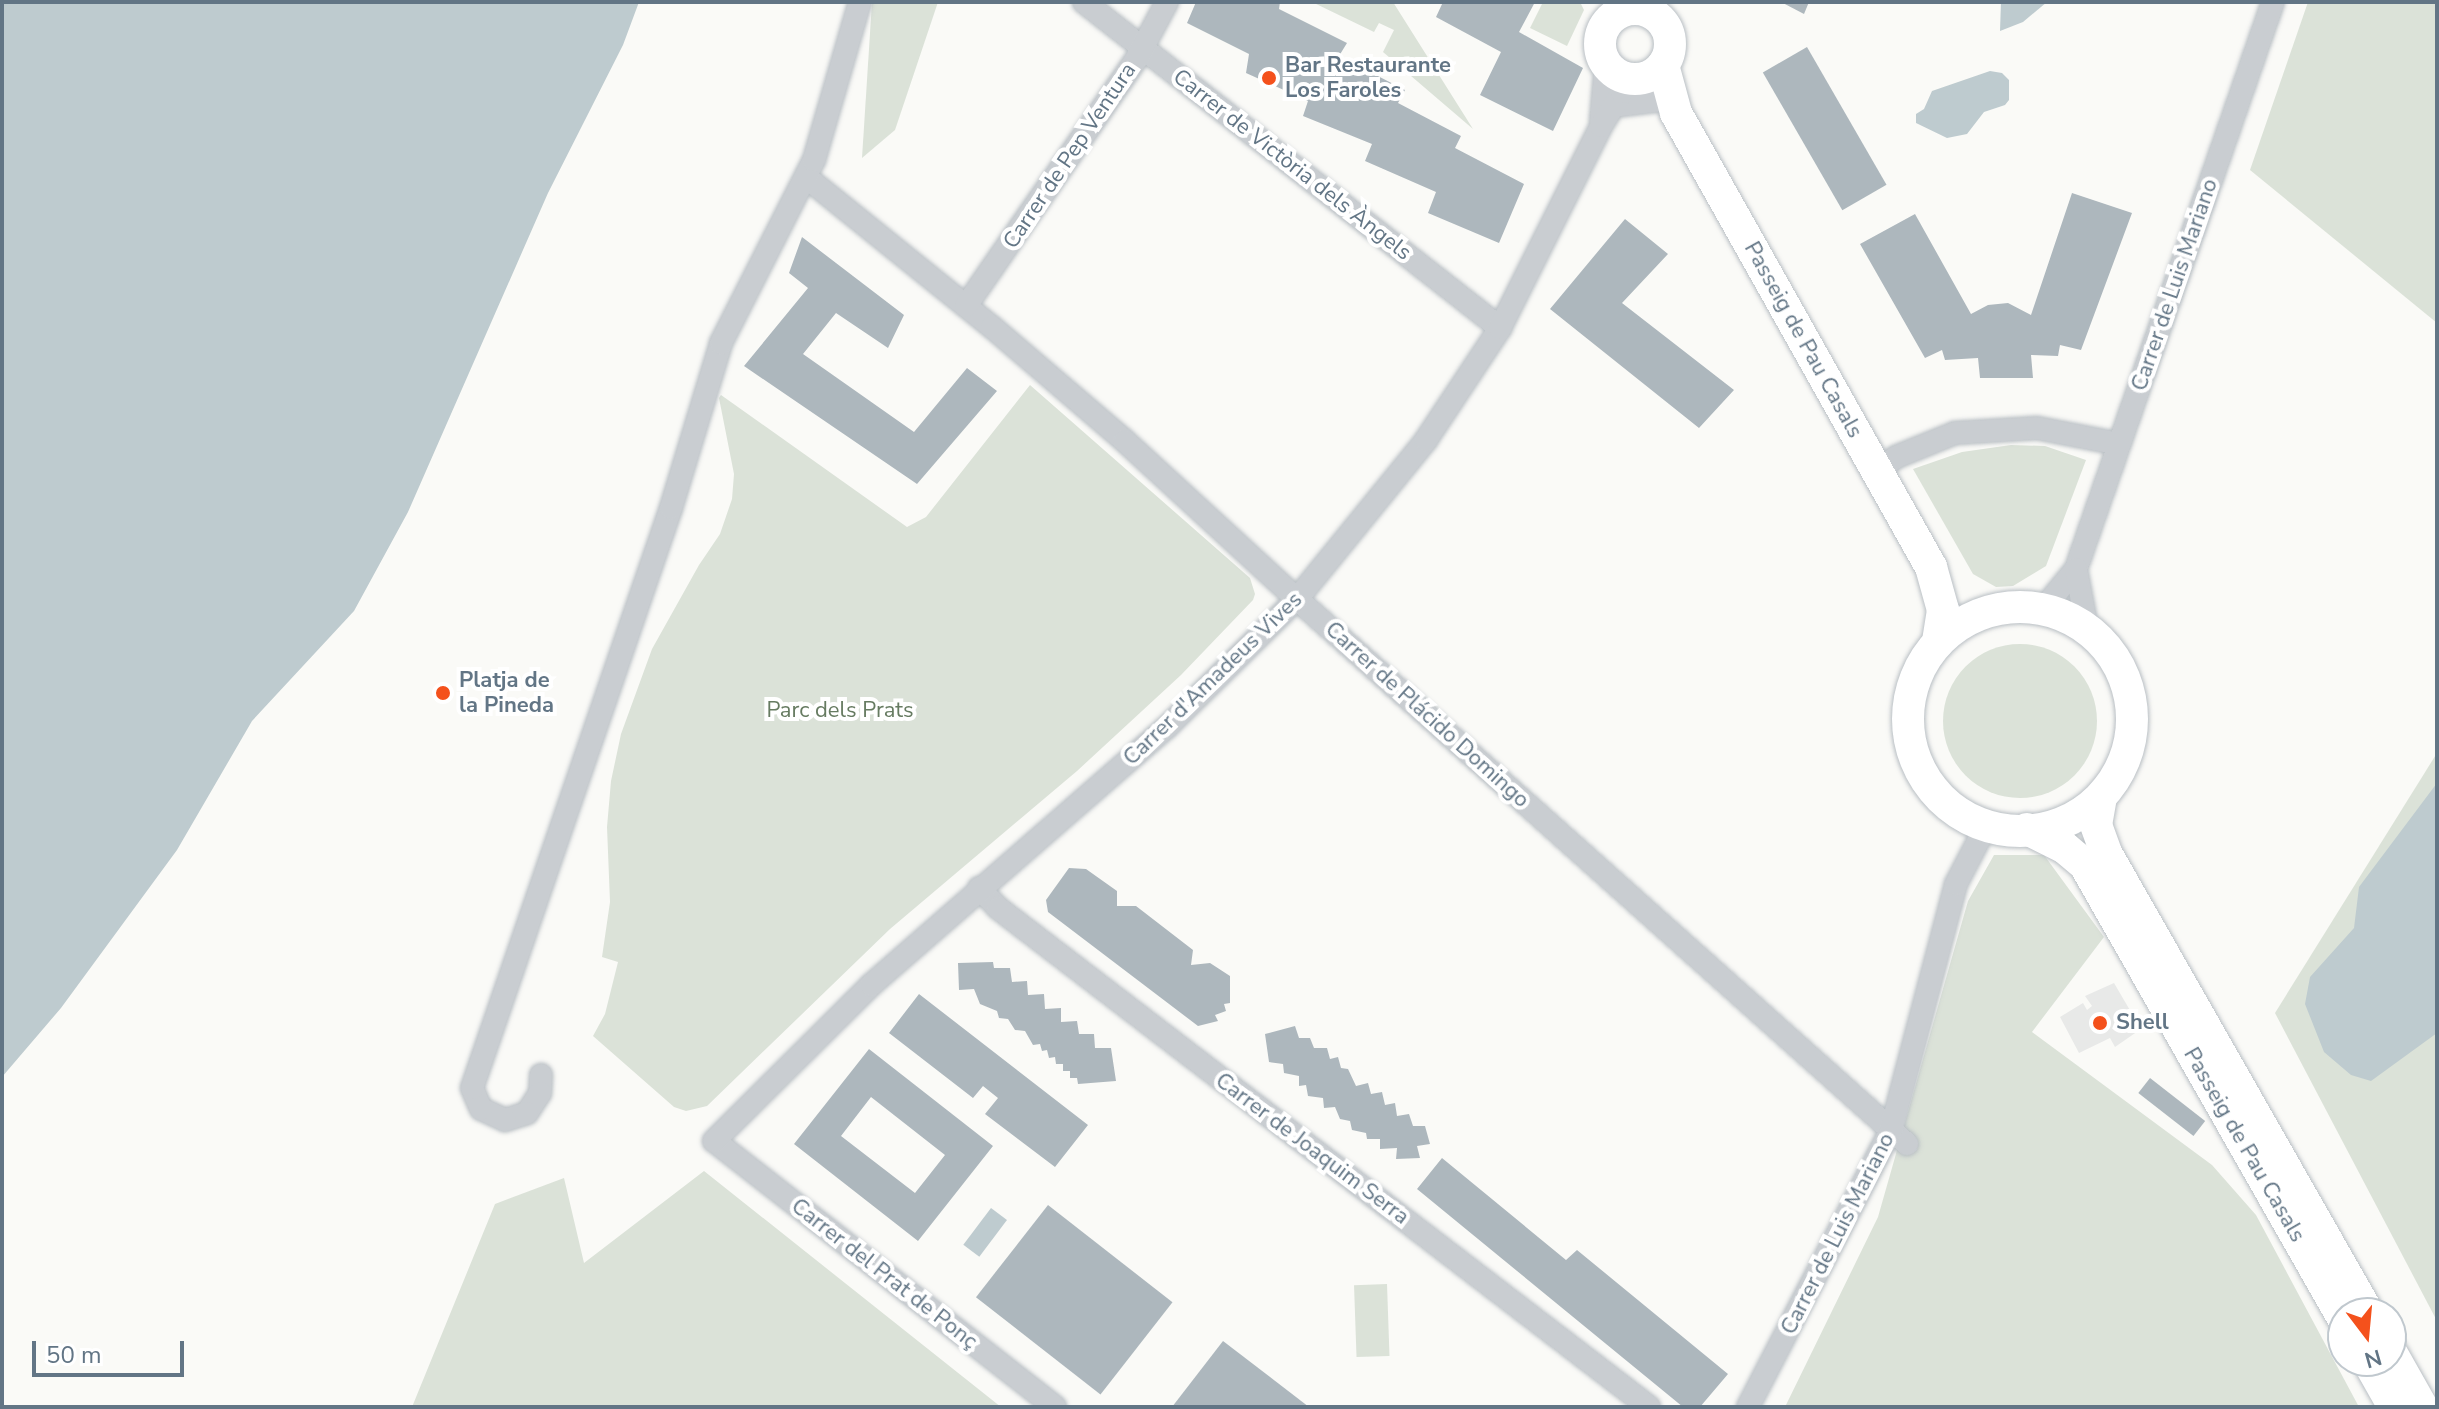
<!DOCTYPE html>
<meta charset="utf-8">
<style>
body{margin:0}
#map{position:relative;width:2439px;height:1409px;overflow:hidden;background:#fafaf7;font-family:"Nunito Sans",sans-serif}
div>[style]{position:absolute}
.built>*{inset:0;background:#e8e9e8}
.green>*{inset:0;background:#dbe2d8;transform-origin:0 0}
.round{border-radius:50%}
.water>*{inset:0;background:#becbcf;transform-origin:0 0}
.building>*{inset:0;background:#adb7bd;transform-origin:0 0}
.roads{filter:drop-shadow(0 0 2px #b9bfc4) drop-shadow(0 0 2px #b9bfc4)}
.street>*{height:22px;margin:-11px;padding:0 11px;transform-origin:11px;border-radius:11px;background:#c9cdd1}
.secondary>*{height:32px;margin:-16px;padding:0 16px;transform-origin:16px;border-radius:16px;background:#fff}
.secondary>.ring{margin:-16px;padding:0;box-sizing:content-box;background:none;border:32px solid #fff;border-radius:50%}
.dots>*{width:22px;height:22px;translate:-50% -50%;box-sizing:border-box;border:4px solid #fff;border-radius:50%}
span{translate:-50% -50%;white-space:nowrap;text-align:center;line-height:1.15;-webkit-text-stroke:8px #fff;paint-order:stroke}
.poi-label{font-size:22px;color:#627585;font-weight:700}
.left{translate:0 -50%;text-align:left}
.street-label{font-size:22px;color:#627585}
.park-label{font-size:22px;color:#667b61}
.frame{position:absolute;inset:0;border:4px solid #627585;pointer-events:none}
.north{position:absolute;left:2327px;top:1297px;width:80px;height:80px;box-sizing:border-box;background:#fff;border:2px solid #c0c8ce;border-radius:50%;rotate:164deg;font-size:22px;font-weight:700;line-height:32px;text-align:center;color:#627585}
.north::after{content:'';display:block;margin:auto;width:28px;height:36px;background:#f4511c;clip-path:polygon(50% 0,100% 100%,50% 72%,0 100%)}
.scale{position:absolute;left:32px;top:1341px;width:152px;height:36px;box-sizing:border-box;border:4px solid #627585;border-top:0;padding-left:10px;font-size:24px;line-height:28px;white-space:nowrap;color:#627585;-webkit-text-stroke:6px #fff;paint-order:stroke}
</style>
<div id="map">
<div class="built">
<i style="clip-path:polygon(2114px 983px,2141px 1029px,2115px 1047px,2110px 1038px,2079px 1053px,2060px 1017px,2083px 1003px,2087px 1010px,2092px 1006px,2085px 996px)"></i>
</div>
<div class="green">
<i style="clip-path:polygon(872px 2px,938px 2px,895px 130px,862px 158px)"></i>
<i style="clip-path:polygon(1312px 2px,1393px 2px,1473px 129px,1383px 52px,1394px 30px,1379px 23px,1374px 32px)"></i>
<i style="clip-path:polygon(1543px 2px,1580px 2px,1584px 10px,1567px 46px,1530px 28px)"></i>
<i style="clip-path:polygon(2308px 2px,2437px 2px,2437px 323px,2250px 170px)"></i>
<i style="clip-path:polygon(1030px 385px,1250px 578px,1255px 594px,1253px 600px,1181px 675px,1077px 771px,890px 929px,707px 1106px,686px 1111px,674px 1107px,593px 1036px,605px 1014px,618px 962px,602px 957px,610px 902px,607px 827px,611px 781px,621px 734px,652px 649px,699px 565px,720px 534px,732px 499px,734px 474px,719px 398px,721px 395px,907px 527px,926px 517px)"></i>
<i style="clip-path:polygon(2011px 445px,2045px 446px,2086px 460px,2046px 566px,2013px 586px,1996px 587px,1973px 574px,1913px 469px,1962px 452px)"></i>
<i class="round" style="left:1943px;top:644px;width:154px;height:154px"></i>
<i style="clip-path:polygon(2437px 753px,2437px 1321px,2275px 1013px)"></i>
<i style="clip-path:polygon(1994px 855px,2044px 855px,2104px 937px,2032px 1032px,2212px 1165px,2256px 1215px,2359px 1407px,1785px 1407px,1878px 1217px,1968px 901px)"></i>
<i style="clip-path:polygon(704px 1171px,1001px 1407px,412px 1407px,495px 1204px,564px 1178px,584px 1263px)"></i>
<i style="left:1387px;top:1284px;width:72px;height:33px;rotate:88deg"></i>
</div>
<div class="water">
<i style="clip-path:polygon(2px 2px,639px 2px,623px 45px,548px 193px,408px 512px,354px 611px,252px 721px,177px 850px,61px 1008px,2px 1077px)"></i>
<i style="clip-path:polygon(2001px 2px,2047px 2px,2023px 22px,2000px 31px)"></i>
<i style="clip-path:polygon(1990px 71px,2002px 73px,2009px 80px,2009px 100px,2005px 105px,1984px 112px,1967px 134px,1947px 138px,1916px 123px,1916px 114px,1924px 109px,1932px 91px)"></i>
<i style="clip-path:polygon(2437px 783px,2437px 1033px,2371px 1081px,2351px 1075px,2324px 1052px,2305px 1004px,2310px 977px,2354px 928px,2359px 887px)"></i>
<i style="left:991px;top:1208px;width:20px;height:46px;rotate:37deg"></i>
</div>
<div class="building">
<i style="clip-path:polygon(1196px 2px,1280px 2px,1279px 9px,1347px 43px,1339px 56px,1405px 90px,1398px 103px,1461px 136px,1455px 148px,1524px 184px,1499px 243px,1428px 213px,1436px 192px,1365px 161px,1372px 144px,1303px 116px,1308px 101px,1246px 73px,1249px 54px,1187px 23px)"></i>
<i style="clip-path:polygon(1443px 2px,1535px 2px,1519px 32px,1583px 68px,1553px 131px,1480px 95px,1501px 52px,1436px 17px)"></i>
<i style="clip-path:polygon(1781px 2px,1809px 2px,1804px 14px)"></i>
<i style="left:1807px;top:47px;width:159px;height:51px;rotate:60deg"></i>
<i style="clip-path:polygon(2072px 193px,2132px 213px,2081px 350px,2060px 345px,2058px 356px,2031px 355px,2033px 378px,1980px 378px,1978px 358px,1945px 360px,1942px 350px,1925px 358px,1860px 244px,1915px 214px,1971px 314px,1988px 305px,2008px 303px,2031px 315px)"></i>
<i style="clip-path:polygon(1625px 219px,1668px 254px,1622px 303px,1734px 390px,1699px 428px,1550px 309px)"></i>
<i style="clip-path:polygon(802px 237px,904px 315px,888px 348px,836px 313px,803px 354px,914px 432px,967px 368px,997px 391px,917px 484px,744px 366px,808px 288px,789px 273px)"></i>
<i style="clip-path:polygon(1069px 868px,1086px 869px,1117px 891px,1117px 906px,1136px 906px,1193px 950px,1191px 965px,1210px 963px,1230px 976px,1230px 1003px,1224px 1004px,1226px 1011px,1215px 1015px,1218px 1021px,1198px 1026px,1048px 912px,1046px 900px)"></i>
<i style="clip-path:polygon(993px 962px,994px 968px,1010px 968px,1012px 982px,1027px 981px,1028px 995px,1044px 994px,1045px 1009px,1061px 1008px,1061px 1022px,1077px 1021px,1079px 1034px,1094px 1034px,1095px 1048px,1111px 1048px,1116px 1081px,1078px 1084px,1077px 1078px,1070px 1078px,1070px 1071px,1063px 1071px,1063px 1064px,1056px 1064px,1055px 1057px,1049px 1058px,1047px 1050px,1042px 1051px,1040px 1044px,1033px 1045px,1025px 1031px,1015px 1030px,1008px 1019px,999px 1018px,997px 1011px,980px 1004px,974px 989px,959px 990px,958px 963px)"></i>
<i style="clip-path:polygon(919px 994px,1088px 1125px,1055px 1167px,985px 1114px,998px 1098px,983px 1086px,973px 1098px,889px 1033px)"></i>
<i style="clip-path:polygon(1295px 1026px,1299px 1038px,1310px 1038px,1314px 1048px,1327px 1048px,1330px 1059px,1338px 1057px,1341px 1068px,1348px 1069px,1356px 1086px,1368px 1083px,1371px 1094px,1382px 1092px,1385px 1105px,1395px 1103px,1397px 1116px,1409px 1114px,1413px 1126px,1425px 1126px,1430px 1144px,1417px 1146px,1420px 1158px,1396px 1159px,1397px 1148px,1380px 1149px,1380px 1139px,1367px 1139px,1366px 1133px,1352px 1130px,1350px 1121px,1340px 1119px,1335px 1107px,1324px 1108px,1323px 1098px,1308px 1096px,1306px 1085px,1299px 1086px,1299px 1076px,1284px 1073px,1283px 1064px,1269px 1062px,1265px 1034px)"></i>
<i style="clip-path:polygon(evenodd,869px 1049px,993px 1146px,918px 1241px,794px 1144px,869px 1049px,871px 1097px,945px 1155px,915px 1193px,841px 1136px,871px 1097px)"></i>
<i style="left:2150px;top:1078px;width:70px;height:19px;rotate:38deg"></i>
<i style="clip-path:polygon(1442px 1158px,1566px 1260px,1577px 1250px,1728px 1374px,1700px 1407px,1683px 1407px,1417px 1189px)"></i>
<i style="left:1048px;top:1205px;width:158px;height:117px;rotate:38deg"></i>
<i style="clip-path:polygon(1223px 1341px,1309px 1407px,1172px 1407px)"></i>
</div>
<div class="roads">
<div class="street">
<i style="left:1084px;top:2px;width:529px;rotate:38.08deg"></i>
<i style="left:1613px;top:106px;width:49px;rotate:-7deg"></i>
<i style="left:1601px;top:121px;width:57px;rotate:-85deg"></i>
<i style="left:806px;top:177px;width:239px;rotate:38.9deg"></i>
<i style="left:992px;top:327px;width:175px;rotate:40.6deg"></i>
<i style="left:1125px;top:441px;width:234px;rotate:42.6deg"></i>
<i style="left:1297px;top:599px;width:818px;rotate:41.78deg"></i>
<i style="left:966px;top:306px;width:301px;rotate:-55.4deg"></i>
<i style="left:1137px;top:58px;width:64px;rotate:-61.8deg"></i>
<i style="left:1877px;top:471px;width:24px;rotate:-36deg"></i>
<i style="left:1896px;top:457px;width:64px;rotate:-22.1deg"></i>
<i style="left:1955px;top:433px;width:82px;rotate:-3.5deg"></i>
<i style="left:2037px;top:428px;width:84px;rotate:11deg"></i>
<i style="left:2076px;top:569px;width:600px;rotate:-70.84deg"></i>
<i style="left:2043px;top:609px;width:52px;rotate:-50.5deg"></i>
<i style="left:2076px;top:569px;width:60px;rotate:79.4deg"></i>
<i style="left:979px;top:888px;width:28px;rotate:46deg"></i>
<i style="left:998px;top:908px;width:820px;rotate:37.47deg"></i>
<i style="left:541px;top:1075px;width:18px;rotate:93deg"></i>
<i style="left:540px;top:1093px;width:24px;rotate:123deg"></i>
<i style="left:527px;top:1113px;width:23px;rotate:162deg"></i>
<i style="left:505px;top:1120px;width:26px;rotate:-155deg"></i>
<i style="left:481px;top:1109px;width:23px;rotate:-113deg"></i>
<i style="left:472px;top:1088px;width:613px;rotate:-71.06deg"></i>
<i style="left:671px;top:508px;width:172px;rotate:-73.1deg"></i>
<i style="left:721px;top:343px;width:205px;rotate:-63.1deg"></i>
<i style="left:814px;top:160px;width:165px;rotate:-73.8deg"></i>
<i style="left:1055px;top:1407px;width:432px;rotate:-142deg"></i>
<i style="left:714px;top:1141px;width:221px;rotate:-44.8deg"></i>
<i style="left:871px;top:985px;width:393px;rotate:-41.1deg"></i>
<i style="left:1167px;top:727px;width:182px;rotate:-44.6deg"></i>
<i style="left:1297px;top:599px;width:205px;rotate:-50.9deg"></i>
<i style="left:1426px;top:440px;width:134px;rotate:-56.5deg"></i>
<i style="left:1500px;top:328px;width:226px;rotate:-63.4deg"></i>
<i style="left:1601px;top:126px;width:40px;rotate:-58deg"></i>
<i style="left:1622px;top:92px;width:15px;rotate:-82deg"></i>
<i style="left:1748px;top:1407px;width:312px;rotate:-62.7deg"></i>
<i style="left:1891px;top:1130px;width:254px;rotate:-75.2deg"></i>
<i style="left:1956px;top:884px;width:63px;rotate:-62.6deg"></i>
</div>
<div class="secondary">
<i class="ring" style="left:1600px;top:9px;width:38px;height:38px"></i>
<i style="left:1663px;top:65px;width:50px;rotate:74.8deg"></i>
<i style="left:1676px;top:113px;width:521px;rotate:60.68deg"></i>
<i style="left:1931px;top:567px;width:45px;rotate:74.4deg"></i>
<i style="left:1943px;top:610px;width:33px;rotate:99deg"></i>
<i class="ring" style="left:1908px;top:607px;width:192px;height:192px"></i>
<i style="left:2101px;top:797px;width:28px;rotate:100deg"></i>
<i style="left:2096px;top:825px;width:30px;rotate:70deg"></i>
<i style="left:2106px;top:853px;width:529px;rotate:60.34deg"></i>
<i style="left:2027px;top:829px;width:42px;rotate:26.6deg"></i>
<i style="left:2065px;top:848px;width:26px;rotate:40deg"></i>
<i style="left:2085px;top:865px;width:521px;rotate:60.34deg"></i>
<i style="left:2391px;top:1352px;width:63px;rotate:60.6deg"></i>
<i style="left:2368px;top:1361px;width:53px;rotate:60.5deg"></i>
</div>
</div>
<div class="dots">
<i style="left:1269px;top:78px;background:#f4511c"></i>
<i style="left:443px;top:693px;background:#f4511c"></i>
<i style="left:2100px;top:1023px;background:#f4511c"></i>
</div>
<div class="poi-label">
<span class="left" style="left:1285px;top:78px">Bar Restaurante<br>Los Faroles</span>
<span class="left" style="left:459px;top:693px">Platja de<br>la Pineda</span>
<span class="left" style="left:2116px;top:1023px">Shell</span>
</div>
<div class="street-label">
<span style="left:1070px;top:156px;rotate:-56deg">Carrer de Pep Ventura</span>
<span style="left:1292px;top:165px;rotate:38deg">Carrer de Victòria dels Àngels</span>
<span style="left:2175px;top:285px;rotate:-71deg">Carrer de Luis Mariano</span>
<span style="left:1803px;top:340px;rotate:61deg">Passeig de Pau Casals</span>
<span style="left:1213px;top:679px;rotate:-44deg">Carrer d'Amadeus Vives</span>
<span style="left:1427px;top:715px;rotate:42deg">Carrer de Plácido Domingo</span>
<span style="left:2244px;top:1145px;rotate:60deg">Passeig de Pau Casals</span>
<span style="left:1312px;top:1149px;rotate:37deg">Carrer de Joaquim Serra</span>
<span style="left:1838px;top:1234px;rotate:-63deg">Carrer de Luis Mariano</span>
<span style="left:884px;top:1274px;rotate:38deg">Carrer del Prat de Ponç</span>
</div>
<div class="park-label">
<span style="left:840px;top:711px">Parc dels Prats</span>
</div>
<div class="frame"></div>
<div class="north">N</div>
<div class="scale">50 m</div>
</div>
